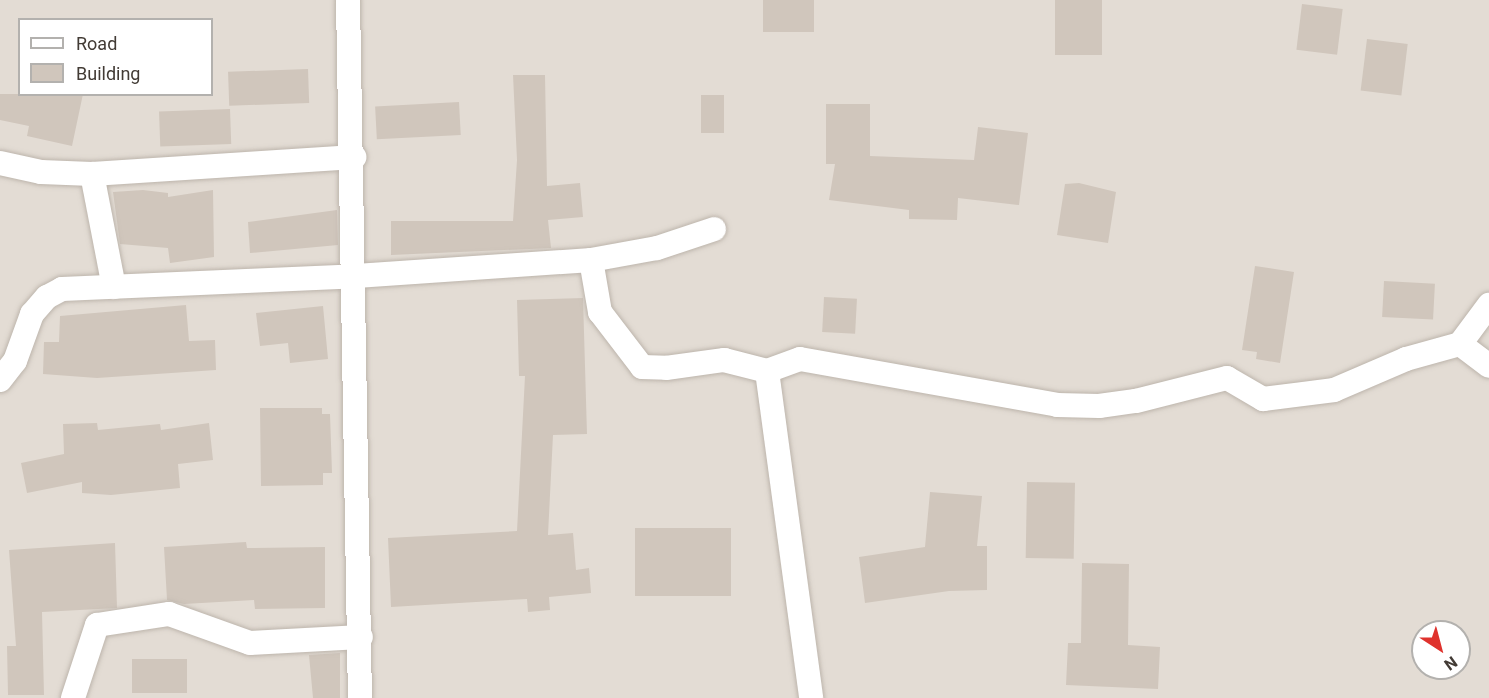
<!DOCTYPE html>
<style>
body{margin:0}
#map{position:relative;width:1489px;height:698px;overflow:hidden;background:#f0ebe5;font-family:Roboto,sans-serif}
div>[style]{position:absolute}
.residential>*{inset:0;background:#e3dcd4}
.building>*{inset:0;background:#d0c6bc;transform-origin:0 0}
.roads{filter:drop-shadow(0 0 2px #bdb5ac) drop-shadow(0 0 2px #bdb5ac)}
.minor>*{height:24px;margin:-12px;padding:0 12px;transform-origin:12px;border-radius:12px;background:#fff}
span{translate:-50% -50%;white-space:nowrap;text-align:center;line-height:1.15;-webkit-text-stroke:5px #fff;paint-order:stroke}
.legend{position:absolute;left:18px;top:18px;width:195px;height:78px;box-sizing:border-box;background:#fff;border:2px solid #b3b1ae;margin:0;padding:8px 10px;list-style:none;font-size:18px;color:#423b35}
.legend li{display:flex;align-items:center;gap:12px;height:30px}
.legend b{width:30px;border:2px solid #b3b1ae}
.north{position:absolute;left:1411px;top:620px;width:60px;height:60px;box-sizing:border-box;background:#fff;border:2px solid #b3b1ae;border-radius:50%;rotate:144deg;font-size:16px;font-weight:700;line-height:24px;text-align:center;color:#423b35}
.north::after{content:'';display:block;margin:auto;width:21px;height:27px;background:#df322d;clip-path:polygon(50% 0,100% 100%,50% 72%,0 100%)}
</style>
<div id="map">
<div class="residential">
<i style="clip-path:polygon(evenodd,0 0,1489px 0,1489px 698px,0 698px,0 0,20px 20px,212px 20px,212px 94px,20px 94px,20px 20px,0 0,1423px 632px,1459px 632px,1459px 668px,1423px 668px,1423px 632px)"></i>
</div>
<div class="building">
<i style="left:763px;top:0;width:51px;height:32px"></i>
<i style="left:1055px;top:0;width:47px;height:55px"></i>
<i style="left:1302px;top:4px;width:41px;height:46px;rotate:7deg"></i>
<i style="left:1367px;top:39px;width:41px;height:52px;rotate:7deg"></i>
<i style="left:308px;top:69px;width:34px;height:80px;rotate:88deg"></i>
<i style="clip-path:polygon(513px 75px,545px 75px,547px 186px,580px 183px,583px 217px,548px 220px,551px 248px,391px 255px,391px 221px,513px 221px,517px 160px)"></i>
<i style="clip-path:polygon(0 94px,83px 94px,72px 146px,27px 136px,29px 126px,0 120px)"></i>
<i style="left:701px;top:95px;width:23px;height:38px"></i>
<i style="left:459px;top:102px;width:33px;height:84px;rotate:87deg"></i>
<i style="clip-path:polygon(826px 104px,870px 104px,870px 156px,974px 160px,978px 127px,1028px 133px,1019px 205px,958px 198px,957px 220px,909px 219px,909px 210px,829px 200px,835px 164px,826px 164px)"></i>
<i style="left:230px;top:109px;width:35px;height:71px;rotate:88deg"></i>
<i style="clip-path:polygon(1079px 183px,1116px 192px,1108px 243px,1057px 235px,1065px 184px)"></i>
<i style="clip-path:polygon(143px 190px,168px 193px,168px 197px,213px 190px,214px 257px,170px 263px,168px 248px,120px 244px,113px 192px)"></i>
<i style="clip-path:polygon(337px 210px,338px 245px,250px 253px,248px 222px)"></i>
<i style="clip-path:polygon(1255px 266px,1294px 272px,1280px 363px,1256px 359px,1257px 352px,1242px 350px)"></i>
<i style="left:1384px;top:281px;width:51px;height:36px;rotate:3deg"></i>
<i style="left:824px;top:297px;width:33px;height:35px;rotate:3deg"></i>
<i style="clip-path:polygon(583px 298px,587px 434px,553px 435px,548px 535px,573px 533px,576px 570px,589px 568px,591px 593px,549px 597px,550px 610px,528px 612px,527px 599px,391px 607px,388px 538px,517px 531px,525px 376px,519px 376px,517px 300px)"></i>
<i style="clip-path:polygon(186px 305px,189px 341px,215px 340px,216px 370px,97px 378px,43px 374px,44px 342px,59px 342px,60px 316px)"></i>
<i style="clip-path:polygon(323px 306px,328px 359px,290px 363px,288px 343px,260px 346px,256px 313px)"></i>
<i style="clip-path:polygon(260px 408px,322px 408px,322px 414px,330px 414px,332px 473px,323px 473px,323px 485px,261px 486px)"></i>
<i style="clip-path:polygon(97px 423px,98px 430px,160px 424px,161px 430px,209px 423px,213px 460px,178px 464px,180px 488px,111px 495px,82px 493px,82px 482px,27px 493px,21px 463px,64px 454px,63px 424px)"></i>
<i style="left:1027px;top:482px;width:48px;height:76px;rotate:1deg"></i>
<i style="clip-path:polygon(930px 492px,982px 496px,977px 546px,987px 546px,987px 590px,949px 591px,865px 603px,859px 557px,925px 547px)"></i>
<i style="left:731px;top:528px;width:68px;height:96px;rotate:90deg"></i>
<i style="clip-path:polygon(246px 542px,247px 548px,325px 547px,325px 608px,255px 609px,254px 600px,184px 604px,167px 600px,164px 547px)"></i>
<i style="clip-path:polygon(115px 543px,117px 608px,42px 612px,44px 695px,8px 695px,7px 646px,16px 646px,9px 550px)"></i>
<i style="clip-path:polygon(1082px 563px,1129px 564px,1128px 645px,1160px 647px,1158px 689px,1066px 685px,1068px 643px,1081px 643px)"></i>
<i style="clip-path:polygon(340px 653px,340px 698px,313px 698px,309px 655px)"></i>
<i style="left:132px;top:659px;width:55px;height:34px"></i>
</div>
<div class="roads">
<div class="minor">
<i style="left:348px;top:0;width:698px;rotate:89.02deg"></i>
<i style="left:0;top:163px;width:42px;rotate:12.4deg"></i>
<i style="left:41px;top:172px;width:51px;rotate:2.2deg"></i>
<i style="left:92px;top:174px;width:263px;rotate:-3.7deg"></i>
<i style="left:92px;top:174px;width:115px;rotate:79deg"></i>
<i style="left:591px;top:260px;width:53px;rotate:80.2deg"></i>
<i style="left:600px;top:312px;width:69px;rotate:52.6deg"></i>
<i style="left:642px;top:367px;width:24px;rotate:2deg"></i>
<i style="left:666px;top:368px;width:59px;rotate:-7.9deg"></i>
<i style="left:724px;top:360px;width:44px;rotate:14.3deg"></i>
<i style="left:767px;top:371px;width:35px;rotate:-20deg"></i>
<i style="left:800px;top:359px;width:261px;rotate:10.1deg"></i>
<i style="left:1057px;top:405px;width:42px;rotate:1.4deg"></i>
<i style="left:1099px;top:406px;width:37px;rotate:-8deg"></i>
<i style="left:1136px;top:401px;width:94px;rotate:-14.2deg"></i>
<i style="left:1227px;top:378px;width:42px;rotate:30.3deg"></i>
<i style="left:1263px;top:399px;width:72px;rotate:-7.2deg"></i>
<i style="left:1334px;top:390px;width:78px;rotate:-23.3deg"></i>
<i style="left:1406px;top:359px;width:56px;rotate:-15.5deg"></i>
<i style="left:1460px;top:344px;width:49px;rotate:-53.4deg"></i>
<i style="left:1460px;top:344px;width:36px;rotate:37deg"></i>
<i style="left:767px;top:371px;width:330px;rotate:82.3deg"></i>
<i style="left:0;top:380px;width:24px;rotate:-52deg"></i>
<i style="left:15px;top:361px;width:50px;rotate:-70.1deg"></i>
<i style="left:32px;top:314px;width:23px;rotate:-49deg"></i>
<i style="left:47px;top:297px;width:17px;rotate:-28deg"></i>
<i style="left:62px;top:289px;width:294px;rotate:-2.5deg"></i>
<i style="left:356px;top:276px;width:236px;rotate:-3.9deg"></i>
<i style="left:591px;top:260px;width:67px;rotate:-10.3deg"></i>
<i style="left:657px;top:248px;width:60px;rotate:-18.4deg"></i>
<i style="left:73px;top:698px;width:77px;rotate:-71.8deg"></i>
<i style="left:97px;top:625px;width:73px;rotate:-8.7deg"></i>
<i style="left:169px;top:614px;width:86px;rotate:19.7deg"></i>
<i style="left:250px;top:643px;width:111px;rotate:-3.1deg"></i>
</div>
</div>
<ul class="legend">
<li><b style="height:8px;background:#fff"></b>Road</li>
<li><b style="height:16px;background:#d0c6bc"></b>Building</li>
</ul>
<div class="north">N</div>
</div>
